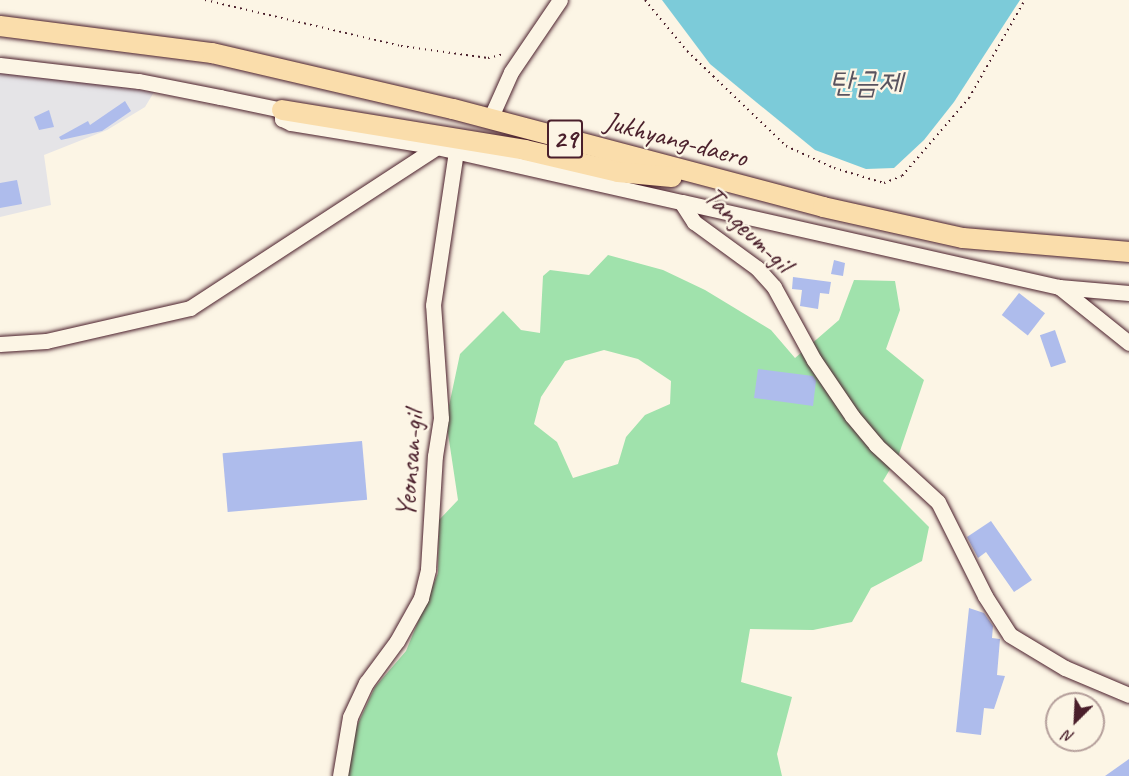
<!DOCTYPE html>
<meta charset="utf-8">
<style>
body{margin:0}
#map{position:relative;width:1129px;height:776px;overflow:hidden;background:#fcf5e5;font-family:Caveat,"Poor Story",sans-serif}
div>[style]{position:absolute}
.built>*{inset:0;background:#e5e4e7}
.green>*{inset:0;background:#a0e2ac}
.water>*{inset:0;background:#7ccbd9}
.building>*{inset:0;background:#aebcec;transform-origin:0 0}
.path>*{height:2px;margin-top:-1px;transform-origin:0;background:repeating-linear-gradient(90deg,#4a1f2b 0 1.5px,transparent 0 6px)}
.roads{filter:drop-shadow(0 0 2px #4a1f2b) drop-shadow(0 0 2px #4a1f2b)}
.minor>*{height:15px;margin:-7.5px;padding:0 7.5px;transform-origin:7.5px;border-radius:7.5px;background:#fcf5e5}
.major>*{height:20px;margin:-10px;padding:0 10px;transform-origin:10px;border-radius:10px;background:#faddab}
span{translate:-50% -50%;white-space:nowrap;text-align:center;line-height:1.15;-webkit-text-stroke:4.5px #fcf5e5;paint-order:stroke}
.shield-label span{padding:2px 4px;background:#fcf5e5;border:2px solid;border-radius:4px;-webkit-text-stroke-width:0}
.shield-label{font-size:27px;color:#4a1f2b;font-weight:700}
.street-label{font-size:28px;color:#4a1f2b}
.water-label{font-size:30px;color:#59535f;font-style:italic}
.north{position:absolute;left:1045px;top:692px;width:60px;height:60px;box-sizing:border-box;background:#fcf5e5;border:2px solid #b59f9b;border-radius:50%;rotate:204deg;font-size:16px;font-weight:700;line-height:24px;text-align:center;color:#4a1f2b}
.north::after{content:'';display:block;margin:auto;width:21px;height:27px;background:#4a1f2b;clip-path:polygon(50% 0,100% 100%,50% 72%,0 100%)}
</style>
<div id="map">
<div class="built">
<i style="clip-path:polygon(0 72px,89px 82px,154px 92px,145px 107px,107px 130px,44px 155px,51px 205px,0 217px)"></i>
</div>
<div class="green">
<i style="clip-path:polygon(evenodd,608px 255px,663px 270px,705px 290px,771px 330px,795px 358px,839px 320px,854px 280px,895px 281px,900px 310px,886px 349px,924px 380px,899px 454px,883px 481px,929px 527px,922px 561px,871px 588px,852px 622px,813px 630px,750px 629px,741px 682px,792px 697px,777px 754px,782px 776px,347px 776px,355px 730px,375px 687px,406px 651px,438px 573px,439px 520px,458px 500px,446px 420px,460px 354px,503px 311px,521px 330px,540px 333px,543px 276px,550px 270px,589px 275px,608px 255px,604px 350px,638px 359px,671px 381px,670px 404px,645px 415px,626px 437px,618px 464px,573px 478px,557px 442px,534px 424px,541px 397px,565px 361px,604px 350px)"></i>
</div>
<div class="water">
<i style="clip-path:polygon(662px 0,1020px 0,954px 102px,924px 140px,894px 168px,866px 169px,815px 150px,750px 97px,710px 64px)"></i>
</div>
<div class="building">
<i style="clip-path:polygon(125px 101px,131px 111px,102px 131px,61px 140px,59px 137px,88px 121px,90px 125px)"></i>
<i style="clip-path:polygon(49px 110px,54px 127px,39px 130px,34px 117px)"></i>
<i style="clip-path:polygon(17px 180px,22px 204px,0 208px,0 183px)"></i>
<i style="clip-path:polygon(834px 260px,845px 263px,843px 276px,831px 274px)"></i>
<i style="clip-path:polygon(793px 277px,831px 282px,829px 294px,820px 293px,818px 309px,800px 306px,802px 290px,792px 289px)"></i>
<i style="left:1019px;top:293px;width:33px;height:28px;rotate:38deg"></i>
<i style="left:1055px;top:330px;width:34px;height:16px;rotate:71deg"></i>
<i style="clip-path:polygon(758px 369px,813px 376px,816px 381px,813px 406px,754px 398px)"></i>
<i style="left:362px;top:441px;width:59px;height:140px;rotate:85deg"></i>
<i style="clip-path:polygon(991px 521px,1032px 580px,1014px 592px,986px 552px,978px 558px,967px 537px)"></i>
<i style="clip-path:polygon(969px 608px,984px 613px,993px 626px,992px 638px,1000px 639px,997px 675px,1005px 676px,994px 709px,984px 708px,981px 735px,956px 732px)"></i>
<i style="clip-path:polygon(1129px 759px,1129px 776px,1105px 776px)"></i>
</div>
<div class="path">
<i style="left:205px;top:0;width:201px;rotate:13.2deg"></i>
<i style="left:401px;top:46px;width:88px;rotate:7.9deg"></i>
<i style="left:488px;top:58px;width:16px;rotate:-14deg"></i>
<i style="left:645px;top:0;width:66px;rotate:50.5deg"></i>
<i style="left:687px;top:51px;width:137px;rotate:43.8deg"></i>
<i style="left:786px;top:146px;width:53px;rotate:24.6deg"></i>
<i style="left:834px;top:168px;width:52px;rotate:16.7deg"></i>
<i style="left:884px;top:183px;width:19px;rotate:-21deg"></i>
<i style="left:902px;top:176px;width:103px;rotate:-49.3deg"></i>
<i style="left:969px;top:98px;width:113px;rotate:-60.3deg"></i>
</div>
<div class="roads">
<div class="minor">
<i style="left:0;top:65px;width:140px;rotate:6.6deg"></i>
<i style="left:139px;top:81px;width:83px;rotate:11.2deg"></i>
<i style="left:220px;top:97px;width:63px;rotate:11.8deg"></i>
<i style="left:282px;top:110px;width:9px;rotate:90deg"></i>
<i style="left:282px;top:119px;width:10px;rotate:24deg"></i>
<i style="left:291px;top:123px;width:148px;rotate:9.3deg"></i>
<i style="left:437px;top:147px;width:250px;rotate:12.7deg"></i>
<i style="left:490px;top:119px;width:51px;rotate:-65.9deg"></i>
<i style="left:511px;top:72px;width:87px;rotate:-55.8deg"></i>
<i style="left:1059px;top:287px;width:70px;rotate:4.9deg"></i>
<i style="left:1129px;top:343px;width:90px;rotate:-141.3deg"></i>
<i style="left:1059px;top:287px;width:387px;rotate:-167.3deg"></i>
<i style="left:681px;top:202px;width:24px;rotate:57deg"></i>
<i style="left:694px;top:222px;width:78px;rotate:36.1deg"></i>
<i style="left:757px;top:268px;width:25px;rotate:48deg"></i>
<i style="left:774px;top:287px;width:83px;rotate:61.3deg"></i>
<i style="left:814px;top:360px;width:68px;rotate:55.8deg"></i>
<i style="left:852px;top:416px;width:38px;rotate:50deg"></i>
<i style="left:876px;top:445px;width:84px;rotate:42.6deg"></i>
<i style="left:938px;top:502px;width:105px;rotate:63.4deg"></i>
<i style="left:985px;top:596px;width:46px;rotate:57.3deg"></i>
<i style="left:1010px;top:635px;width:64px;rotate:31deg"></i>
<i style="left:1065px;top:668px;width:69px;rotate:22.9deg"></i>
<i style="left:0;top:344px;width:46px;rotate:-3.7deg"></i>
<i style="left:46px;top:341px;width:148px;rotate:-12.9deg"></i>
<i style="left:190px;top:308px;width:295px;rotate:-33.1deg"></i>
<i style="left:340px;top:776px;width:60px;rotate:-80.4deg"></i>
<i style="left:350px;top:717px;width:38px;rotate:-65deg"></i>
<i style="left:366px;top:683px;width:52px;rotate:-53.6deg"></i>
<i style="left:397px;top:641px;width:49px;rotate:-60.8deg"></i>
<i style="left:421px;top:598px;width:30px;rotate:-76deg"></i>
<i style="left:428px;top:569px;width:113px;rotate:-86.5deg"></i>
<i style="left:435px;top:456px;width:38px;rotate:-81deg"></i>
<i style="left:441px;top:418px;width:113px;rotate:-94deg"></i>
<i style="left:433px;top:305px;width:163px;rotate:-81.5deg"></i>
</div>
<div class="major">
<i style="left:0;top:26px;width:214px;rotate:7.3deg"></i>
<i style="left:212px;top:53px;width:247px;rotate:13.1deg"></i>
<i style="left:453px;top:109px;width:383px;rotate:14.8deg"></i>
<i style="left:823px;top:207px;width:143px;rotate:12.5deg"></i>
<i style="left:963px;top:238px;width:167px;rotate:4.8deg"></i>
<i style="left:282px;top:110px;width:246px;rotate:9.3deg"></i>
<i style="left:525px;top:150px;width:96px;rotate:13.3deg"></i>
<i style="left:618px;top:172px;width:54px;rotate:5.3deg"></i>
</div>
</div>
<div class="shield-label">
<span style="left:565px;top:139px">29</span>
</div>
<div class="street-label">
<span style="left:676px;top:139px;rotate:15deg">Jukhyang-daero</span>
<span style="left:748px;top:230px;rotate:44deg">Tangeum-gil</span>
<span style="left:410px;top:464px;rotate:-85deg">Yeonsan-gil</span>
</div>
<div class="water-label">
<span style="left:866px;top:82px">탄금제</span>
</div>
<div class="north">N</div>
</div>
